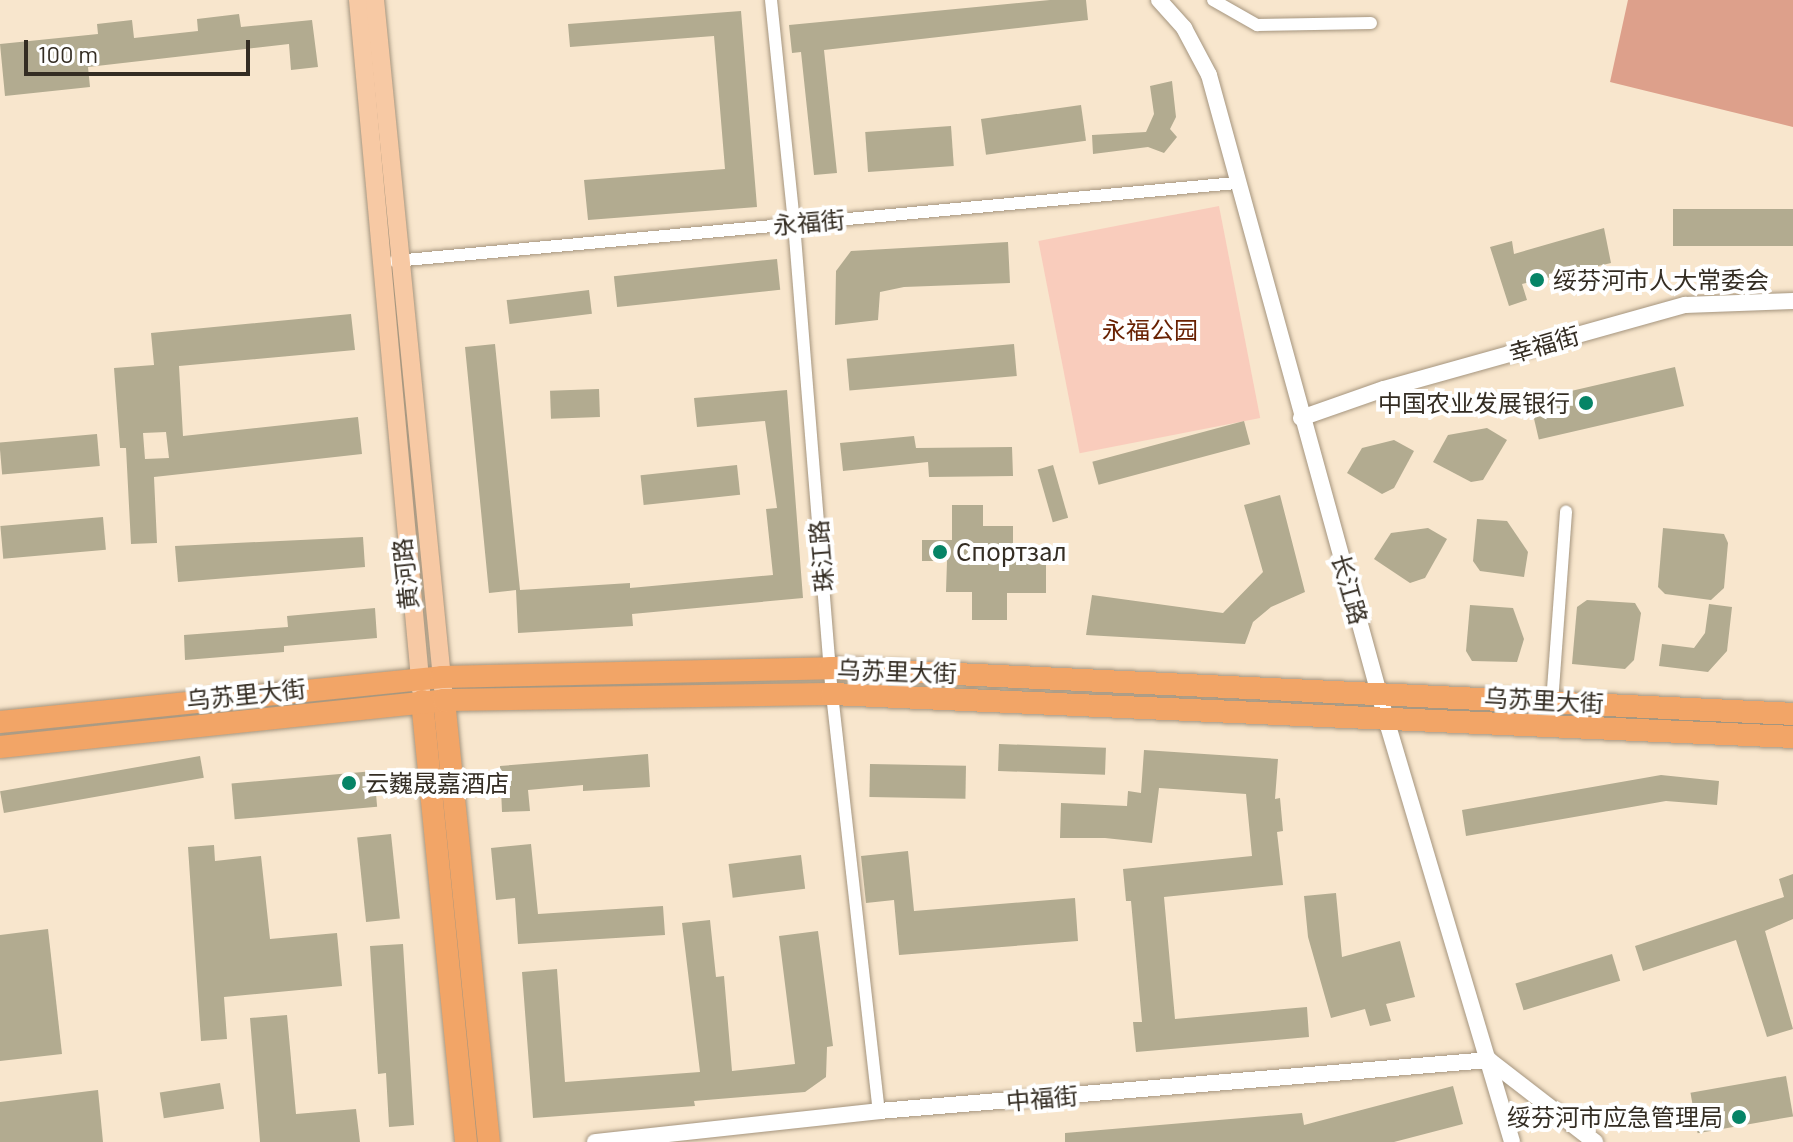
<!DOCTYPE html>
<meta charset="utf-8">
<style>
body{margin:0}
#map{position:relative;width:1793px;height:1142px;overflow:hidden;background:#f8e6cd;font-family:Barlow,"Noto Sans SC",sans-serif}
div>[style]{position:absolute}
.green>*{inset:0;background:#f9ccbc;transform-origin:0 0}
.forest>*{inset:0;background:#dda08b}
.building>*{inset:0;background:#b2ab90;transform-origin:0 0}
.roads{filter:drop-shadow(0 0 2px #a5957e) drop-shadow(0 0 2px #a5957e)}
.street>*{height:12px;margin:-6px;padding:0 6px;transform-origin:6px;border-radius:6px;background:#fff}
.secondary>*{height:16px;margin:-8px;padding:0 8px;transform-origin:8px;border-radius:8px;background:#fff}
.primary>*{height:18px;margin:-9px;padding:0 9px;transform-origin:9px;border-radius:9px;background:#f7c9a4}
.highway>*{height:22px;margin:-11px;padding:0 11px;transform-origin:11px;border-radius:11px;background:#f2a567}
.dots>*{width:22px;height:22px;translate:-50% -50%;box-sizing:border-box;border:4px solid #fff;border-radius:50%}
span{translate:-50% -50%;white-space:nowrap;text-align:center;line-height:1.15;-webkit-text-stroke:8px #fff;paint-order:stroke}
.street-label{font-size:24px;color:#342d23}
.poi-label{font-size:24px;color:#342d23}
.left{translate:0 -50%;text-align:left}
.right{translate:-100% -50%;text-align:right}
.park-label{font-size:24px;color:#682102}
.scale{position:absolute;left:24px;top:40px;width:226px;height:36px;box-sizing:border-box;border:4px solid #342d23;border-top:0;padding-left:10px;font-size:24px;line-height:28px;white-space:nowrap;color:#342d23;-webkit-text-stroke:6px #fff;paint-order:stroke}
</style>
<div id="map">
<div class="green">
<i style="left:1219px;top:206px;width:216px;height:184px;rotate:79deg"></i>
</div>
<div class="forest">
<i style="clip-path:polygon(1628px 0,1793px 0,1793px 127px,1610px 82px)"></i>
</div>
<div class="building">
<i style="clip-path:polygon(1050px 0,1086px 0,1088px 20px,824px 50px,837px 173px,814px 175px,801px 52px,792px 53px,789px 25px)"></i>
<i style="clip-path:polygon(741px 11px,757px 207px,588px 220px,584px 180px,725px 169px,714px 36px,570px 47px,568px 24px)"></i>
<i style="clip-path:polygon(239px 14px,241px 27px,312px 20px,318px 67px,291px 70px,289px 44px,88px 67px,90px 87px,5px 96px,0 44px,98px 34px,97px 24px,132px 20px,134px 38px,198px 31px,197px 19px)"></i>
<i style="clip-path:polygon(1172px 81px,1176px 117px,1170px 129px,1177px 137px,1164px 153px,1148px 147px,1093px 154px,1092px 135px,1146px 132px,1154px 114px,1150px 86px)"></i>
<i style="left:1081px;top:105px;width:36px;height:101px;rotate:82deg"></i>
<i style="left:951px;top:126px;width:40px;height:86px;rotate:86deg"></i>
<i style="left:1793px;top:209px;width:37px;height:120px;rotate:90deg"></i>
<i style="clip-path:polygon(1604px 228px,1611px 263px,1522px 284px,1527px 300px,1509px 306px,1490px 247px,1512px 241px,1514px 254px)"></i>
<i style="clip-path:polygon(1008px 242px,1010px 283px,904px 287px,880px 292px,878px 320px,835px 325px,836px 271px,851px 251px)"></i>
<i style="left:777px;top:259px;width:31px;height:164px;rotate:84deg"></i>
<i style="left:589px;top:290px;width:24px;height:83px;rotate:83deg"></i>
<i style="clip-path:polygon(evenodd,351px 314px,355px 350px,179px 366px,183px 436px,358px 417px,362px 454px,154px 477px,157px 543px,131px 544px,126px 448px,120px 448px,114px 368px,154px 365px,151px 333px,351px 314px,166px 432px,169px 458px,145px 459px,143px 433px,166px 432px)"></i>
<i style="clip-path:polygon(495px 344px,520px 590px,630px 583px,630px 588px,773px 575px,766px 509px,777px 508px,765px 421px,697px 427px,694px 398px,787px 390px,803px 598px,632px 614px,633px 626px,518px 633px,516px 590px,489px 593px,465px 347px)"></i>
<i style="left:1014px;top:344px;width:32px;height:168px;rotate:85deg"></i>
<i style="left:1675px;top:367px;width:40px;height:149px;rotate:77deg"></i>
<i style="left:599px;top:389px;width:28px;height:49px;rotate:88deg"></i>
<i style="left:1244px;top:421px;width:24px;height:157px;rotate:75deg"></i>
<i style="clip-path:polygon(1487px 428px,1507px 440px,1483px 480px,1471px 482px,1433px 462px,1448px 435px)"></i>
<i style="left:97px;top:434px;width:32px;height:98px;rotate:85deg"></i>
<i style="clip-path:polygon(914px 436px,916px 448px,1012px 447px,1013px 476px,929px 477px,928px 462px,843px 471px,840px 443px)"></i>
<i style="clip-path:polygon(1394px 440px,1414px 451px,1394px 488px,1382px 494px,1347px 473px,1362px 448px)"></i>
<i style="left:737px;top:465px;width:30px;height:97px;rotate:84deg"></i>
<i style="left:1053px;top:465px;width:55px;height:16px;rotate:74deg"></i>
<i style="clip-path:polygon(1280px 495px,1305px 592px,1271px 607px,1253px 622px,1245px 644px,1086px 635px,1092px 595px,1223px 613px,1263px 572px,1244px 505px)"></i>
<i style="clip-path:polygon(952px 505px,983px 505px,983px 526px,1013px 526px,1013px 555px,1046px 555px,1046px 593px,1007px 593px,1007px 620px,972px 620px,972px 592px,946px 592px,947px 561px,922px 561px,922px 540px,952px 540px)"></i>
<i style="left:103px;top:517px;width:33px;height:103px;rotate:85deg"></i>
<i style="clip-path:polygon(1477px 519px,1507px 521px,1528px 552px,1524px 577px,1480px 571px,1473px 561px)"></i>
<i style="clip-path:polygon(1428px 528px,1447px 539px,1425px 578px,1410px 583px,1374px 559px,1391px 533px)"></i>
<i style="clip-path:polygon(1663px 528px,1724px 534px,1728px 543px,1724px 588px,1711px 600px,1665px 594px,1658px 587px)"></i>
<i style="clip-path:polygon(363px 537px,365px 567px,178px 582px,175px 546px)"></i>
<i style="clip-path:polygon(1587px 600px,1635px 603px,1641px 613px,1634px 660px,1625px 669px,1572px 664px,1577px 607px)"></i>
<i style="clip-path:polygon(1709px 604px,1732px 607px,1727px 651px,1708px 672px,1659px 666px,1662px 644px,1694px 648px,1705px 633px)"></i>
<i style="clip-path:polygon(1470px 605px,1513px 608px,1524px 639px,1517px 662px,1472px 661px,1466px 651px)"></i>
<i style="clip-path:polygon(375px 608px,377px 638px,284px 646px,284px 652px,185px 660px,184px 635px,288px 627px,287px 616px)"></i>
<i style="left:999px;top:744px;width:107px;height:27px;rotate:2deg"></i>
<i style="clip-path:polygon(1144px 750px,1278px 759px,1275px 799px,1280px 798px,1283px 831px,1277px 832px,1283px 885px,1164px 897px,1175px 1019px,1307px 1007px,1309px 1037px,1136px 1052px,1133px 1022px,1142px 1022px,1131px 901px,1126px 901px,1123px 869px,1252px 856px,1246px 794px,1159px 788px,1152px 843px,1105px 838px,1060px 838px,1061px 803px,1127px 806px,1128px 791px,1141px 793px)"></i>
<i style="clip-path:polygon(648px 754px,650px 787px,583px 791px,583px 785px,528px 790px,530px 811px,502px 812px,500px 766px)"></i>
<i style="left:200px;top:756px;width:22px;height:203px;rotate:80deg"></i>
<i style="left:870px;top:764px;width:96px;height:33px;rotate:1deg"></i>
<i style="left:374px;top:771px;width:36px;height:143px;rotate:85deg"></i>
<i style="clip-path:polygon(1661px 775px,1719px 781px,1717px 805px,1666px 801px,1466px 836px,1462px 810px)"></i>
<i style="left:391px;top:834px;width:85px;height:34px;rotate:84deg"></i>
<i style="clip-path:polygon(531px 844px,538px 914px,663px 906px,665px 935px,518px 944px,515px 898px,496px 900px,491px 848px)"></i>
<i style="clip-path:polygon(214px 845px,215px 861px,261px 856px,270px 939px,337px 933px,342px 986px,224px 997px,227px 1039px,201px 1041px,188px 847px)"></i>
<i style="clip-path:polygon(908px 851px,914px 911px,1075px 898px,1078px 941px,899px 955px,894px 900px,866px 903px,861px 856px)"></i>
<i style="left:801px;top:855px;width:34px;height:73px;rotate:83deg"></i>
<i style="clip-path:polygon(1793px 874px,1793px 919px,1765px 931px,1793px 1029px,1767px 1037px,1736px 940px,1643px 971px,1635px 946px,1784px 897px,1779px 879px)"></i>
<i style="clip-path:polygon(1336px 893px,1342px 957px,1400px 941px,1415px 997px,1386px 1004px,1391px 1021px,1370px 1026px,1365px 1009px,1331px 1018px,1308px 937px,1304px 896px)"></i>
<i style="clip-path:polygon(710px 920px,716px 977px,724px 976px,732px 1071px,795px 1064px,779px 936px,818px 931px,833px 1046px,827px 1047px,826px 1077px,805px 1092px,694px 1101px,695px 1106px,533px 1118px,522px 972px,557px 969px,565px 1082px,700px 1072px,682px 923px)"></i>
<i style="clip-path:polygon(48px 929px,62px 1054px,0 1061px,0 935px)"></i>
<i style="clip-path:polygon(403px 944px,414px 1125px,389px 1127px,386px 1073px,378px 1074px,370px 946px)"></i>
<i style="left:1612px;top:954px;width:28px;height:101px;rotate:73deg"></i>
<i style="clip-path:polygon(287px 1015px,296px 1114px,356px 1109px,360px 1142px,260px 1142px,250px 1018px)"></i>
<i style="left:1786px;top:1076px;width:41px;height:97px;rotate:80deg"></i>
<i style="left:220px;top:1083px;width:26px;height:61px;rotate:81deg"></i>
<i style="clip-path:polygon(1453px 1086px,1463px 1124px,1394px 1142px,1065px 1142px,1065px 1133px,1302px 1113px,1304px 1125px)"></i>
<i style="clip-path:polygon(98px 1090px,103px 1142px,0 1142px,0 1102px)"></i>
</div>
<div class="roads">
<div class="street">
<i style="left:771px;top:0;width:225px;rotate:84.1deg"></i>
<i style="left:794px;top:224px;width:472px;rotate:85.4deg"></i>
<i style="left:832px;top:694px;width:420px;rotate:83.6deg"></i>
<i style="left:1213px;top:0;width:51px;rotate:29.6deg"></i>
<i style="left:1257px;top:25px;width:114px;rotate:-1deg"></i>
<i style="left:395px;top:261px;width:845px;rotate:-5.3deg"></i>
<i style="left:1552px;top:703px;width:192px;rotate:-85.8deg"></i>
</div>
<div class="secondary">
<i style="left:1159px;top:0;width:38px;rotate:48deg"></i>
<i style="left:1184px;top:28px;width:53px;rotate:62deg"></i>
<i style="left:1209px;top:75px;width:668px;rotate:74.63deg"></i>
<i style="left:1386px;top:719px;width:441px;rotate:73.4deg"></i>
<i style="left:1301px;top:418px;width:88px;rotate:-19.3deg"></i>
<i style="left:1384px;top:389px;width:313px;rotate:-15.6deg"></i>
<i style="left:1685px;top:305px;width:108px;rotate:-2.1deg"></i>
<i style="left:1489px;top:1060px;width:134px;rotate:37.7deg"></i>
<i style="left:595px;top:1142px;width:286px;rotate:-6.2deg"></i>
<i style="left:879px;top:1111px;width:612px;rotate:-4.78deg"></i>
</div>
<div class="primary">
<i style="left:358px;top:0;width:693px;rotate:84.78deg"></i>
<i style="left:375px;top:0;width:692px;rotate:84.36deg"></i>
</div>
<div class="highway">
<i style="left:444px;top:700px;width:444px;rotate:84.2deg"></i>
<i style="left:422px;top:701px;width:443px;rotate:84.3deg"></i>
<i style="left:0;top:722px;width:444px;rotate:-5.8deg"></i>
<i style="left:442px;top:677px;width:388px;rotate:-1.3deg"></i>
<i style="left:830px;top:668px;width:964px;rotate:2.73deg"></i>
<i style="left:0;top:747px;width:446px;rotate:-6deg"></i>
<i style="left:444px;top:700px;width:388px;rotate:-0.9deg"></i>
<i style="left:832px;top:694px;width:962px;rotate:2.56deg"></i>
</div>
</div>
<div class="dots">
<i style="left:1537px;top:280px;background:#068466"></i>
<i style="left:1586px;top:403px;background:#068466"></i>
<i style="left:940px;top:552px;background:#068466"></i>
<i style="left:349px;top:783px;background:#068466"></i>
<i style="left:1739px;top:1117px;background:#068466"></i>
</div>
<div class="street-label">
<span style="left:809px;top:222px;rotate:-5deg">永福街</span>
<span style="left:1544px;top:344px;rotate:-16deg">幸福街</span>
<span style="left:821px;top:556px;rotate:-95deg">珠江路</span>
<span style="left:405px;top:574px;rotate:-96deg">黄河路</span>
<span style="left:1350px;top:589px;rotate:74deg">长江路</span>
<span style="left:897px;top:671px;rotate:2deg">乌苏里大街</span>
<span style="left:246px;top:694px;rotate:-6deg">乌苏里大街</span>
<span style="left:1544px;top:700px;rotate:3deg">乌苏里大街</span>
<span style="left:1042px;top:1098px;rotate:-5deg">中福街</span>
</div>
<div class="poi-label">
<span class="left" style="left:1553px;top:280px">绥芬河市人大常委会</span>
<span class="right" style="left:1570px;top:403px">中国农业发展银行</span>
<span class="left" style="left:956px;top:552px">Спортзал</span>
<span class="left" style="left:365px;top:783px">云巍晟嘉酒店</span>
<span class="right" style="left:1723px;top:1117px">绥芬河市应急管理局</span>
</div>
<div class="park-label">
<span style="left:1150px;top:330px">永福公园</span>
</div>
<div class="scale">100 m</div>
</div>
